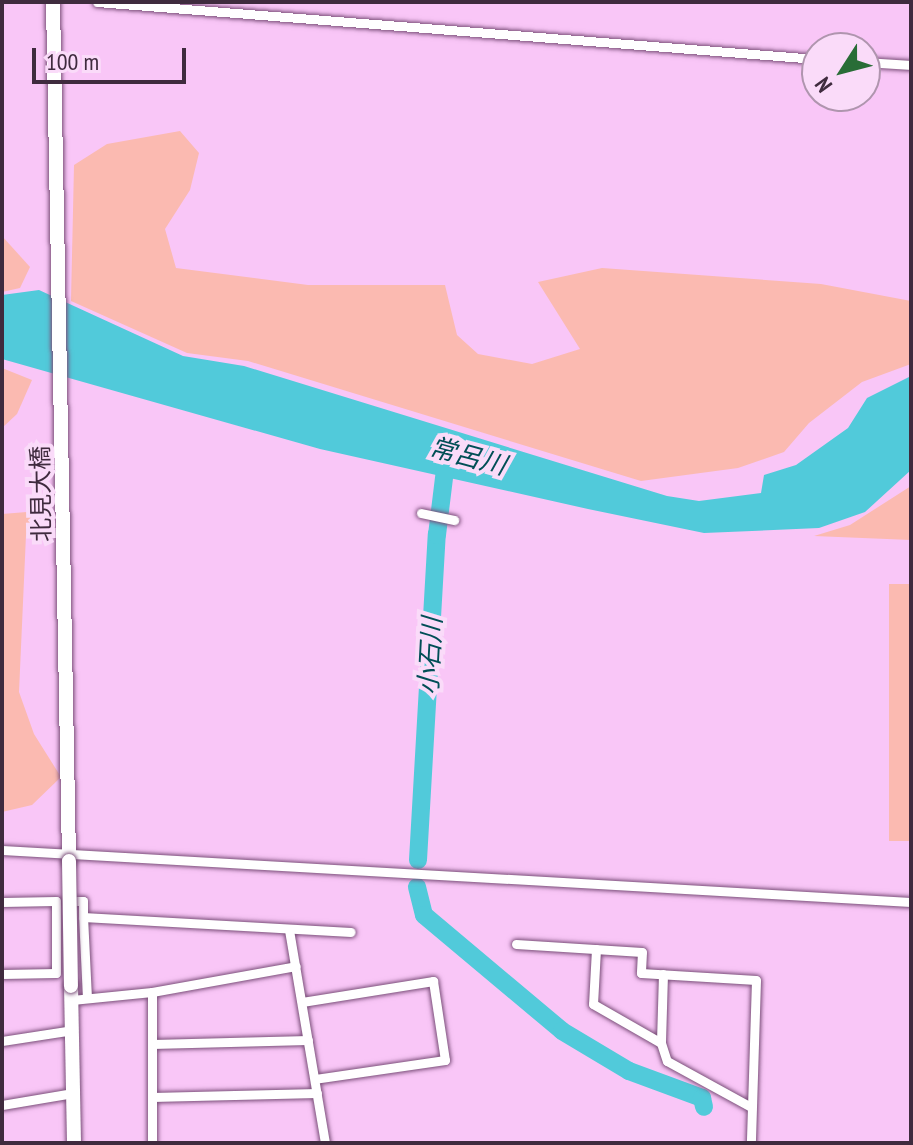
<!DOCTYPE html>
<meta charset="utf-8">
<style>
body{margin:0}
#map{position:relative;width:913px;height:1145px;overflow:hidden;background:#f9c6f7;font-family:"PT Sans Narrow","Noto Sans JP",sans-serif}
div>[style]{position:absolute}
.green>*{inset:0;background:#fbbab1;transform-origin:0 0}
.water>*{inset:0;background:#51cada}
.river>*{height:18px;margin:-9px;padding:0 9px;transform-origin:9px;border-radius:9px;background:#51cada}
.roads{filter:drop-shadow(0 0 2px #7b4f7a) drop-shadow(0 0 2px #7b4f7a)}
.street>*{height:9px;margin:-4.5px;padding:0 4.5px;transform-origin:4.5px;border-radius:4.5px;background:#fff}
.secondary>*{height:14px;margin:-7px;padding:0 7px;transform-origin:7px;border-radius:7px;background:#fff}
.bridges{filter:drop-shadow(0 0 2px #7b4f7a) drop-shadow(0 0 2px #7b4f7a)}
.secondary-bridge>*{height:14px;margin:-7px;padding:0 7px;transform-origin:7px;border-radius:7px;background:#fff}
span{translate:-50% -50%;white-space:nowrap;text-align:center;line-height:1.15;-webkit-text-stroke:8px #fadbf9;paint-order:stroke}
.street-label{font-size:24px;color:#3f2b3e}
.water-label{font-size:26px;color:#014e56;font-style:italic}
.frame{position:absolute;inset:0;border:4px solid #3f2b3e;pointer-events:none}
.north{position:absolute;left:801px;top:32px;width:80px;height:80px;box-sizing:border-box;background:#fadbf9;border:2px solid #af95ae;border-radius:50%;rotate:234deg;font-size:22px;font-weight:700;line-height:32px;text-align:center;color:#3f2b3e}
.north::after{content:'';display:block;margin:auto;width:28px;height:36px;background:#296d37;clip-path:polygon(50% 0,100% 100%,50% 72%,0 100%)}
.scale{position:absolute;left:32px;top:48px;width:154px;height:36px;box-sizing:border-box;border:4px solid #3f2b3e;border-top:0;padding-left:10px;font-size:24px;line-height:28px;white-space:nowrap;color:#3f2b3e;-webkit-text-stroke:6px #fadbf9;paint-order:stroke}
</style>
<div id="map">
<div class="green">
<i style="clip-path:polygon(180px 131px,199px 153px,190px 190px,165px 229px,176px 268px,308px 285px,445px 285px,457px 335px,478px 354px,532px 364px,580px 349px,538px 282px,602px 268px,821px 284px,911px 301px,911px 364px,862px 382px,809px 423px,784px 452px,738px 468px,641px 481px,248px 361px,187px 353px,71px 301px,74px 165px,107px 144px)"></i>
<i style="clip-path:polygon(2px 236px,30px 267px,20px 288px,2px 292px)"></i>
<i style="clip-path:polygon(2px 368px,32px 380px,17px 414px,2px 428px)"></i>
<i style="clip-path:polygon(911px 486px,911px 540px,814px 536px,850px 525px)"></i>
<i style="clip-path:polygon(39px 511px,26px 535px,19px 692px,34px 734px,61px 777px,32px 805px,2px 812px,2px 514px)"></i>
<i style="left:889px;top:584px;width:22px;height:257px"></i>
</div>
<div class="water">
<i style="clip-path:polygon(39px 290px,183px 356px,244px 366px,667px 496px,699px 501px,761px 493px,764px 475px,796px 465px,848px 428px,867px 398px,911px 376px,911px 470px,865px 512px,819px 528px,704px 533px,588px 509px,320px 449px,2px 359px,2px 295px)"></i>
</div>
<div class="river">
<i style="left:418px;top:860px;width:326px;rotate:-86.7deg"></i>
<i style="left:437px;top:535px;width:83px;rotate:-83deg"></i>
<i style="left:417px;top:887px;width:29px;rotate:76deg"></i>
<i style="left:424px;top:915px;width:180px;rotate:40deg"></i>
<i style="left:562px;top:1031px;width:78px;rotate:30.8deg"></i>
<i style="left:629px;top:1071px;width:78px;rotate:20.3deg"></i>
<i style="left:702px;top:1098px;width:9px;rotate:77deg"></i>
</div>
<div class="roads">
<div class="street">
<i style="left:97px;top:2px;width:722px;rotate:4.53deg"></i>
<i style="left:865px;top:62px;width:46px;rotate:3.7deg"></i>
<i style="left:421px;top:513px;width:34px;rotate:12deg"></i>
<i style="left:2px;top:850px;width:910px;rotate:3.27deg"></i>
<i style="left:67px;top:901px;width:16px"></i>
<i style="left:83px;top:901px;width:16px;rotate:90deg"></i>
<i style="left:2px;top:902px;width:54px;rotate:-1.1deg"></i>
<i style="left:56px;top:901px;width:72px;rotate:90deg"></i>
<i style="left:56px;top:973px;width:54px;rotate:178.9deg"></i>
<i style="left:289px;top:930px;width:216px;rotate:80.4deg"></i>
<i style="left:516px;top:944px;width:126px;rotate:3.6deg"></i>
<i style="left:642px;top:952px;width:21px;rotate:93deg"></i>
<i style="left:641px;top:973px;width:115px;rotate:3.5deg"></i>
<i style="left:756px;top:980px;width:163px;rotate:91.8deg"></i>
<i style="left:596px;top:949px;width:55px;rotate:93.1deg"></i>
<i style="left:593px;top:1004px;width:78px;rotate:29.8deg"></i>
<i style="left:663px;top:974px;width:69px;rotate:91.7deg"></i>
<i style="left:661px;top:1043px;width:19px;rotate:72deg"></i>
<i style="left:667px;top:1061px;width:96px;rotate:28.7deg"></i>
<i style="left:152px;top:992px;width:151px;rotate:90deg"></i>
<i style="left:87px;top:998px;width:81px;rotate:-92.8deg"></i>
<i style="left:83px;top:917px;width:268px;rotate:3.2deg"></i>
<i style="left:72px;top:1000px;width:80px;rotate:-5.7deg"></i>
<i style="left:152px;top:992px;width:146px;rotate:-10.2deg"></i>
<i style="left:302px;top:1002px;width:133px;rotate:-9.1deg"></i>
<i style="left:433px;top:981px;width:80px;rotate:81.4deg"></i>
<i style="left:445px;top:1060px;width:131px;rotate:171.7deg"></i>
<i style="left:2px;top:1041px;width:72px;rotate:-8.8deg"></i>
<i style="left:152px;top:1044px;width:156px;rotate:-1.5deg"></i>
<i style="left:152px;top:1097px;width:165px;rotate:-1.4deg"></i>
<i style="left:2px;top:1105px;width:72px;rotate:-9.6deg"></i>
</div>
<div class="secondary">
<i style="left:53px;top:2px;width:859px;rotate:88.93deg"></i>
<i style="left:71px;top:986px;width:157px;rotate:88.9deg"></i>
</div>
</div>
<div class="bridges">
<div class="secondary-bridge">
<i style="left:69px;top:861px;width:125px;rotate:89.1deg"></i>
</div>
</div>
<div class="street-label">
<span style="left:41px;top:494px;rotate:-91deg">北見大橋</span>
</div>
<div class="water-label">
<span style="left:468px;top:456px;rotate:15deg">常呂川</span>
<span style="left:430px;top:656px;rotate:-87deg">小石川</span>
</div>
<div class="frame"></div>
<div class="north">N</div>
<div class="scale">100 m</div>
</div>
